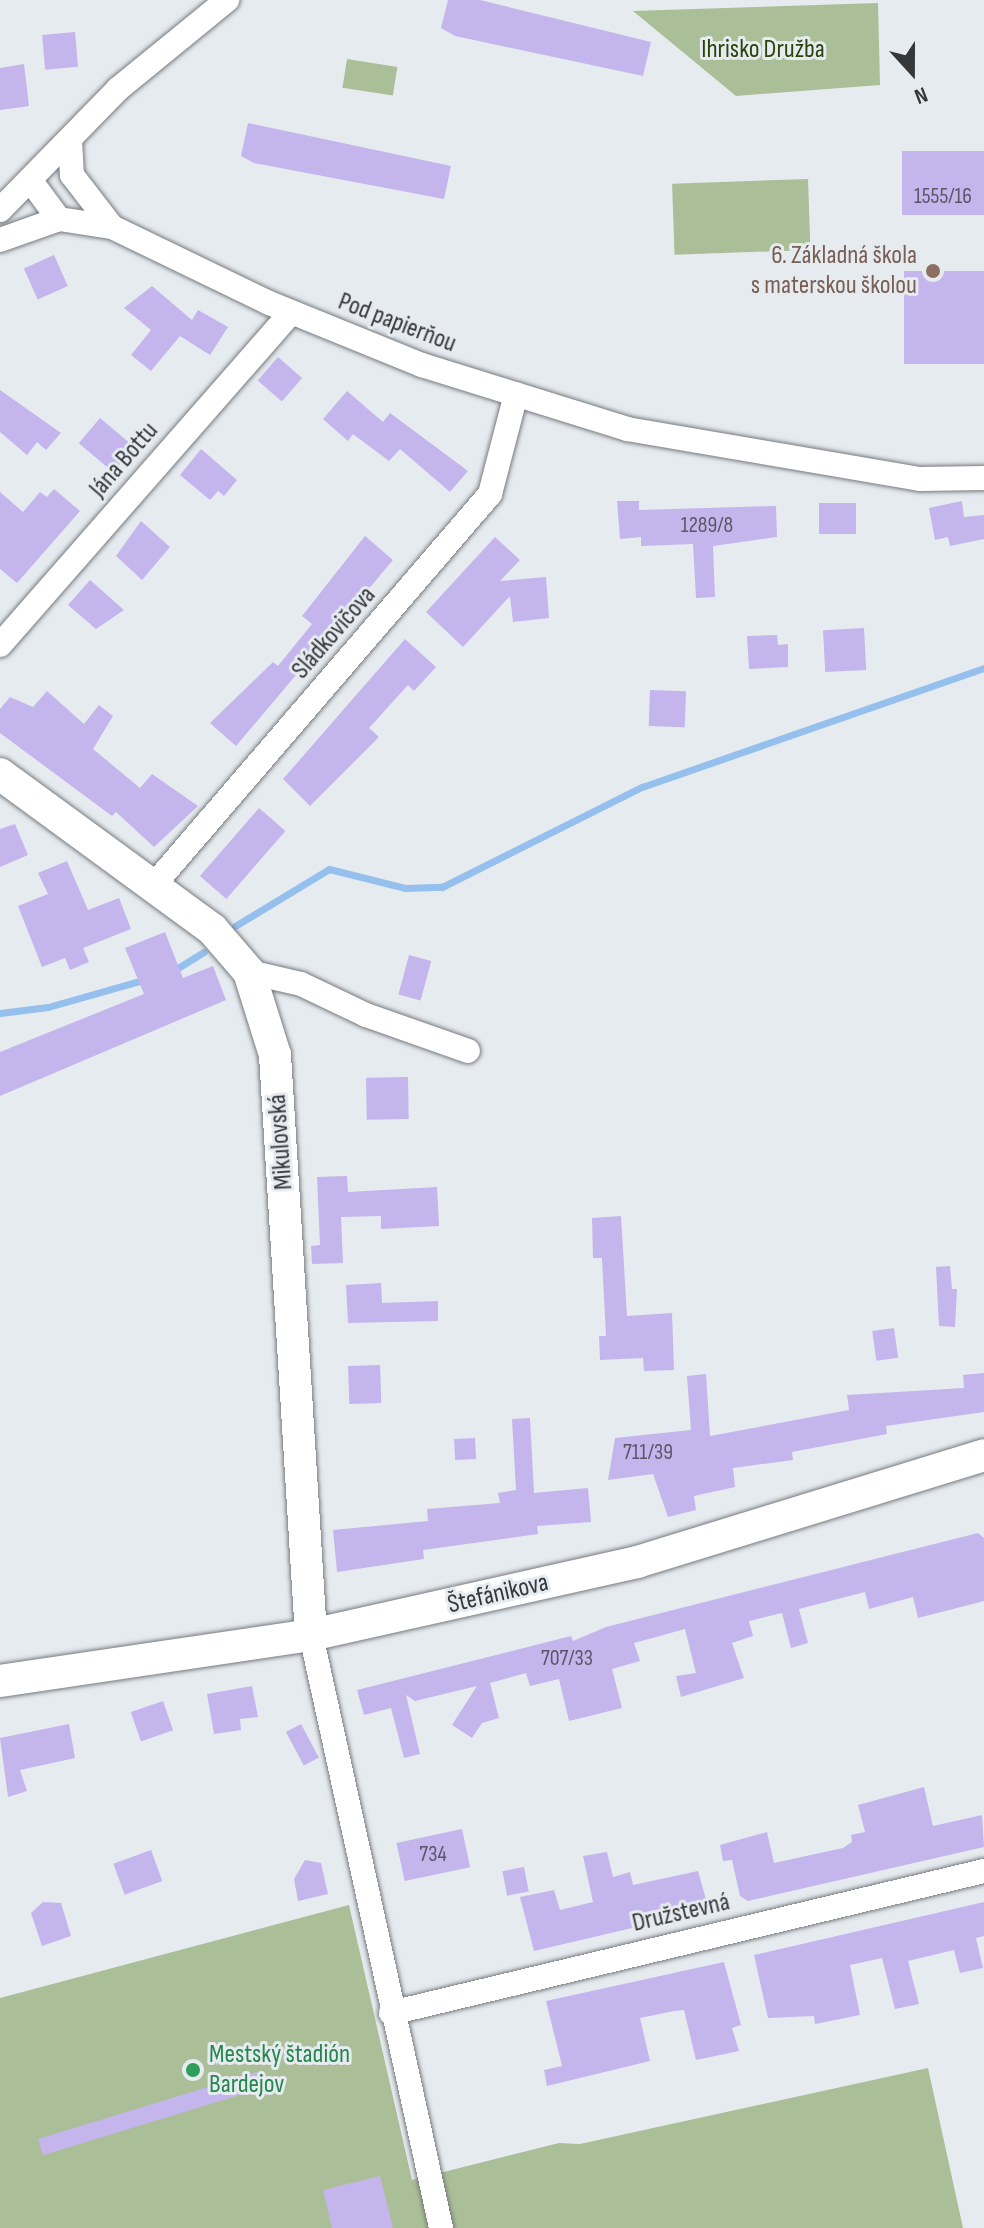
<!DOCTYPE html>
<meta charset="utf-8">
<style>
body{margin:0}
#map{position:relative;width:984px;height:2228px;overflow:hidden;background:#e6ebf0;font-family:"Sofia Sans Condensed",sans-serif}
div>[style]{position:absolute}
.green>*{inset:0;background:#aabf97;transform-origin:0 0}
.stream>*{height:7px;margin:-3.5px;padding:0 3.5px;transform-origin:3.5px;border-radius:3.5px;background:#95c0ed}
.building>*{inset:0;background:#c4b5ed;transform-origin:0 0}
.roads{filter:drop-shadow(0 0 2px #777b7f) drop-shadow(0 0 2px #777b7f)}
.minor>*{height:24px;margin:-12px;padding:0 12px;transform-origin:12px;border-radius:12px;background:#fff}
.tertiary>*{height:32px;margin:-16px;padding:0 16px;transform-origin:16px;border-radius:16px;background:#fff}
.dots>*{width:22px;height:22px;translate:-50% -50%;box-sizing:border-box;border:4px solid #e6ebf0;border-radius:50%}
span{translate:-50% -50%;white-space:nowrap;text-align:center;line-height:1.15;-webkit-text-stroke:6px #e6ebf0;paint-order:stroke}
.number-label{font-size:22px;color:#5a5666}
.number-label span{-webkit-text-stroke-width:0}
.park-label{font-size:26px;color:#2b4308}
.education-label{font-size:26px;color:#785e54}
.right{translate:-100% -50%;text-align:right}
.street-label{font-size:26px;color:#363739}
.leisure-label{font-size:26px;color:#27864d}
.left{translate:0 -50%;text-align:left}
.north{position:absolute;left:872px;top:32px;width:80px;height:80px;-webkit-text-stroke:6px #e6ebf0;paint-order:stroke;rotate:159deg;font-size:22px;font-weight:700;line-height:32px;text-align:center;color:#363739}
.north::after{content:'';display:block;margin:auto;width:28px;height:36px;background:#363739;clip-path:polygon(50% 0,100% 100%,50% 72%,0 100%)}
</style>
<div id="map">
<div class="green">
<i style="clip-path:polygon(878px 3px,880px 85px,736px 96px,633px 11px)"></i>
<i style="left:347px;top:59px;width:51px;height:29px;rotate:9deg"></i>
<i style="left:808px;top:179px;width:71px;height:136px;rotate:88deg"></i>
<i style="clip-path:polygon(349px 1905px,412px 2180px,559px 2143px,580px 2144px,928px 2068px,963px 2228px,0 2228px,0 1998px)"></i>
</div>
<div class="stream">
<i style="left:235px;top:926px;width:110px;rotate:-31.2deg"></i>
<i style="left:329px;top:869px;width:78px;rotate:14deg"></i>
<i style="left:405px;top:888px;width:37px;rotate:-2deg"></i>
<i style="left:442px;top:887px;width:224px;rotate:-26.6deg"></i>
<i style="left:642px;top:787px;width:362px;rotate:-19.2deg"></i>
<i style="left:173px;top:971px;width:36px;rotate:-32deg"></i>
<i style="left:0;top:1013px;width:48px;rotate:-7.1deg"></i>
<i style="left:48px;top:1007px;width:102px;rotate:-15.9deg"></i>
</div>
<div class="building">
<i style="clip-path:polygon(448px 0,480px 0,651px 42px,643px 76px,455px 36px,441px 28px)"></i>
<i style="left:75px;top:32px;width:35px;height:33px;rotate:85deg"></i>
<i style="clip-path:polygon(24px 64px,29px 106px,0 110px,0 68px)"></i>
<i style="clip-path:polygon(248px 123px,451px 166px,444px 199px,254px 163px,241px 156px)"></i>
<i style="left:984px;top:151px;width:64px;height:82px;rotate:90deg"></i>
<i style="left:54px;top:255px;width:34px;height:33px;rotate:66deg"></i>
<i style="left:984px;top:271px;width:93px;height:80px;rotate:90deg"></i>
<i style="clip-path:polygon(152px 286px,192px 320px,198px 310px,228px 327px,210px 355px,180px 336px,151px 371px,131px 355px,151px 330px,124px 308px)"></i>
<i style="left:278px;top:357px;width:32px;height:31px;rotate:41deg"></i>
<i style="clip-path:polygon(0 390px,61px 433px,46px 450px,37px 442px,27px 455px,0 432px)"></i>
<i style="clip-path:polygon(347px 391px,383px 422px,390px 413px,468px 471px,450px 492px,400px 449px,389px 461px,353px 434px,348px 441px,323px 419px)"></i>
<i style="left:100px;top:418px;width:45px;height:33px;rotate:40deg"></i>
<i style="clip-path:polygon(201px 449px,237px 480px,224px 496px,218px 491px,210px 500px,180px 475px)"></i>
<i style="clip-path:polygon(54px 489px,80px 511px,17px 583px,0 569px,0 492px,23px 512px,40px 492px,47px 497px)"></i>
<i style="clip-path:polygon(617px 501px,639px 501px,639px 510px,776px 506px,777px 537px,713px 546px,715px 597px,696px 598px,693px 544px,641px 546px,641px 537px,620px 539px)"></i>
<i style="clip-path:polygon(962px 501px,964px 517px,984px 515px,984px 539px,950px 546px,948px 537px,935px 540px,929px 508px)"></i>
<i style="left:819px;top:503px;width:37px;height:31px"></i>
<i style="clip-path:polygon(141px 521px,170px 547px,142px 580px,116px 556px)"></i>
<i style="clip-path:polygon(365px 536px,393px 560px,236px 746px,210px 723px,273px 662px,278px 666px,312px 624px,302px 616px)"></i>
<i style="clip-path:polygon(495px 537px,520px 560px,500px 581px,546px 577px,549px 618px,513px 622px,510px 596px,463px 647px,426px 612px)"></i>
<i style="clip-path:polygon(90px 580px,124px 610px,96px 629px,68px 605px)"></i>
<i style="left:864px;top:628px;width:42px;height:41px;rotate:87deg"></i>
<i style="clip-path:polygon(777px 635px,778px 645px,788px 644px,788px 667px,749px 669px,747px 636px)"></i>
<i style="clip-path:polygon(405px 639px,436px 667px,414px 691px,408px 685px,369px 728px,379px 737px,310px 806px,283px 779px)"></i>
<i style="left:650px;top:690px;width:36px;height:36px;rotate:2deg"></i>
<i style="clip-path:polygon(47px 691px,84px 724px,99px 705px,113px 716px,93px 749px,140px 788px,152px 774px,198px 806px,154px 847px,116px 812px,112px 816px,0 733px,0 709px,10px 697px,33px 707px)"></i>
<i style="left:259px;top:808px;width:35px;height:90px;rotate:41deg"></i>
<i style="clip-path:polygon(15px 824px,28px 855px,0 867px,0 829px)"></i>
<i style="clip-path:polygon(67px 861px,88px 910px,119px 898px,131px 929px,83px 948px,89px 962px,70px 970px,65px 958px,42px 967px,18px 906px,48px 894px,38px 873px)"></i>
<i style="clip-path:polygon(165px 932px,183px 978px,213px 966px,226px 1000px,0 1096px,0 1052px,144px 994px,125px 948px)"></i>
<i style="left:409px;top:955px;width:23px;height:41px;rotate:15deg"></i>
<i style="left:408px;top:1077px;width:42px;height:42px;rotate:89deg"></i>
<i style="clip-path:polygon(347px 1176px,348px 1192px,437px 1187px,439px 1226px,381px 1229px,381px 1216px,341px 1217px,343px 1263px,312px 1264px,311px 1246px,320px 1245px,317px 1177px)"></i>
<i style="clip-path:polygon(621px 1216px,627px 1316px,672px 1313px,674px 1370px,644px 1371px,643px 1358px,600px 1360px,599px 1336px,606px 1336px,602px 1258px,593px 1258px,592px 1218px)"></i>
<i style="clip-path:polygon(950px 1266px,952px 1289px,957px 1289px,955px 1327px,939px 1326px,936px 1267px)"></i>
<i style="clip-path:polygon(381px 1283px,382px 1303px,438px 1301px,438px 1321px,348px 1323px,346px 1285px)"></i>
<i style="left:894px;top:1328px;width:30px;height:22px;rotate:82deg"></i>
<i style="left:380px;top:1365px;width:38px;height:32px;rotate:88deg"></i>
<i style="clip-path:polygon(984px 1373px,984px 1412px,886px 1426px,887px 1434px,792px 1452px,793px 1460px,733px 1468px,735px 1487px,694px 1496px,696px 1510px,668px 1517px,653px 1474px,608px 1480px,615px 1438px,691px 1430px,687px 1376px,706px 1374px,710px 1436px,849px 1410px,847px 1395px,964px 1388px,963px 1375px)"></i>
<i style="clip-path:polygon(530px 1418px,534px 1493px,588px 1488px,591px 1522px,537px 1526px,538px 1534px,423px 1550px,424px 1559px,337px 1572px,333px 1530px,428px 1521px,427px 1509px,500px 1503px,498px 1493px,516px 1490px,512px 1419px)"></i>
<i style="left:475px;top:1438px;width:21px;height:21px;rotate:87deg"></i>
<i style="clip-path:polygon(978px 1533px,984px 1538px,984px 1601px,918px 1618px,913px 1597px,869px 1609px,865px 1592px,799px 1609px,808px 1643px,791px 1648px,782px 1613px,749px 1621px,753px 1636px,732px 1643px,744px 1678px,681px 1697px,676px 1676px,696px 1673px,685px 1629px,634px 1643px,640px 1661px,612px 1669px,622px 1708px,569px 1721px,559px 1679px,530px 1686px,526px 1673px,490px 1683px,499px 1718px,482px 1723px,472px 1738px,452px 1725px,477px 1686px,415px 1701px,406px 1695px,420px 1754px,404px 1758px,391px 1708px,364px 1715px,357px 1690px,571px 1636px,573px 1641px,606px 1627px)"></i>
<i style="clip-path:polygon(252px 1686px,258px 1717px,240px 1719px,241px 1730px,214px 1734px,207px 1694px)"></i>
<i style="left:163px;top:1701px;width:31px;height:34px;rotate:71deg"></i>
<i style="clip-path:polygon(69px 1724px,75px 1758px,20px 1770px,27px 1791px,8px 1797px,0 1738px)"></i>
<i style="left:301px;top:1724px;width:38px;height:17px;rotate:62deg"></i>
<i style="clip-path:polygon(924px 1787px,933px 1826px,982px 1815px,984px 1847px,748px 1901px,740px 1896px,732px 1860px,723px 1861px,720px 1845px,767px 1832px,774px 1863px,843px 1848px,852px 1842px,851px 1835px,865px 1832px,858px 1805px)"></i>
<i style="left:462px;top:1829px;width:39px;height:67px;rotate:78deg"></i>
<i style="left:151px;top:1850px;width:33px;height:40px;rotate:70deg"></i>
<i style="clip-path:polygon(607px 1852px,613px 1877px,630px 1872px,633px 1885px,698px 1871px,709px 1910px,534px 1951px,520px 1897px,554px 1890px,560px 1910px,593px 1902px,583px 1856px)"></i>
<i style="clip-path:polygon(305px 1860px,321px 1863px,328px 1894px,298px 1901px,294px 1879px)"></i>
<i style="left:524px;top:1867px;width:25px;height:22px;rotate:79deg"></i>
<i style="clip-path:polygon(43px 1902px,61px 1903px,71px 1936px,42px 1946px,31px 1913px)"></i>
<i style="clip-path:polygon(984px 1902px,984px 1936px,976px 1938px,983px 1968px,960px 1973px,954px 1950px,908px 1961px,919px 2004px,895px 2009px,882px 1958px,850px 1965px,860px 2015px,815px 2024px,814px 2016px,768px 2018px,754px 1955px)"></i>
<i style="clip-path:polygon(724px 1962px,741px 2025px,732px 2028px,739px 2051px,696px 2060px,684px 2010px,674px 2011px,640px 2018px,650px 2061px,547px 2086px,544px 2070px,562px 2066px,546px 2001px)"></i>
<i style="left:257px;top:2072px;width:17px;height:229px;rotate:73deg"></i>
<i style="clip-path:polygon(380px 2176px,393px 2228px,332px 2228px,323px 2190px)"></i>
</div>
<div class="roads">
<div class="minor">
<i style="left:70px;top:139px;width:36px;rotate:87deg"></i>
<i style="left:72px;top:175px;width:66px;rotate:52.4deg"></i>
<i style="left:112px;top:227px;width:174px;rotate:25.8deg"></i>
<i style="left:269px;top:303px;width:165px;rotate:22.1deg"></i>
<i style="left:422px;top:365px;width:215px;rotate:17.3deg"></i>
<i style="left:627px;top:429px;width:297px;rotate:9.7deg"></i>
<i style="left:920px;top:479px;width:64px;rotate:-0.9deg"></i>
<i style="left:30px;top:180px;width:49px;rotate:53.4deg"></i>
<i style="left:59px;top:219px;width:54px;rotate:8.6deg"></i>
<i style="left:0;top:210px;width:169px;rotate:-45.7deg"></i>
<i style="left:118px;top:89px;width:141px;rotate:-39.2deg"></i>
<i style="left:0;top:240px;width:63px;rotate:-19.6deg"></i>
<i style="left:0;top:645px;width:441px;rotate:-48.8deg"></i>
<i style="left:153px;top:886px;width:517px;rotate:-49.31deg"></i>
<i style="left:490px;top:494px;width:103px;rotate:-75.4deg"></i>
<i style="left:249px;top:972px;width:53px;rotate:13deg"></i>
<i style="left:301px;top:984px;width:72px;rotate:25.5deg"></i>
<i style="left:366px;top:1015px;width:108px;rotate:19.4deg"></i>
<i style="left:311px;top:1635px;width:607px;rotate:77.63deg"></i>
<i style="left:391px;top:2013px;width:610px;rotate:-13.47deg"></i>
</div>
<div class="tertiary">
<i style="left:0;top:774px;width:263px;rotate:36.2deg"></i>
<i style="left:212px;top:929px;width:57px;rotate:49.3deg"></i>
<i style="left:249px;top:972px;width:87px;rotate:72.6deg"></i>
<i style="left:275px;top:1055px;width:581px;rotate:86.45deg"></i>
<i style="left:0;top:1681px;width:314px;rotate:-8.4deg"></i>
<i style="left:311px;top:1635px;width:334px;rotate:-12.6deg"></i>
<i style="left:637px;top:1562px;width:363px;rotate:-17.1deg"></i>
</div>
</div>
<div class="dots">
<i style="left:933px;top:271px;background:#8d6e63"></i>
<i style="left:193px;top:2070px;background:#2e9e5b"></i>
</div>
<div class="number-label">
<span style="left:943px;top:197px">1555/16</span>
<span style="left:707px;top:526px">1289/8</span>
<span style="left:648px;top:1453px">711/39</span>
<span style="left:567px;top:1659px">707/33</span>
<span style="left:433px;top:1855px">734</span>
</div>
<div class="park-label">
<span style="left:763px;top:50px">Ihrisko Družba</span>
</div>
<div class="education-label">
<span class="right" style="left:917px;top:271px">6. Základná škola<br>s materskou školou</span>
</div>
<div class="street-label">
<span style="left:397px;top:323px;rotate:21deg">Pod papierňou</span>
<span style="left:124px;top:460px;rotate:-49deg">Jána Bottu</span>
<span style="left:334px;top:633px;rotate:-49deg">Sládkovičova</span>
<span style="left:281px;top:1142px;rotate:-94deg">Mikulovská</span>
<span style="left:498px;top:1594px;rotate:-13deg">Štefánikova</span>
<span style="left:681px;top:1913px;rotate:-13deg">Družstevná</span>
</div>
<div class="leisure-label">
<span class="left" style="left:209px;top:2070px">Mestský štadión<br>Bardejov</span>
</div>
<div class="north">N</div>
</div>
